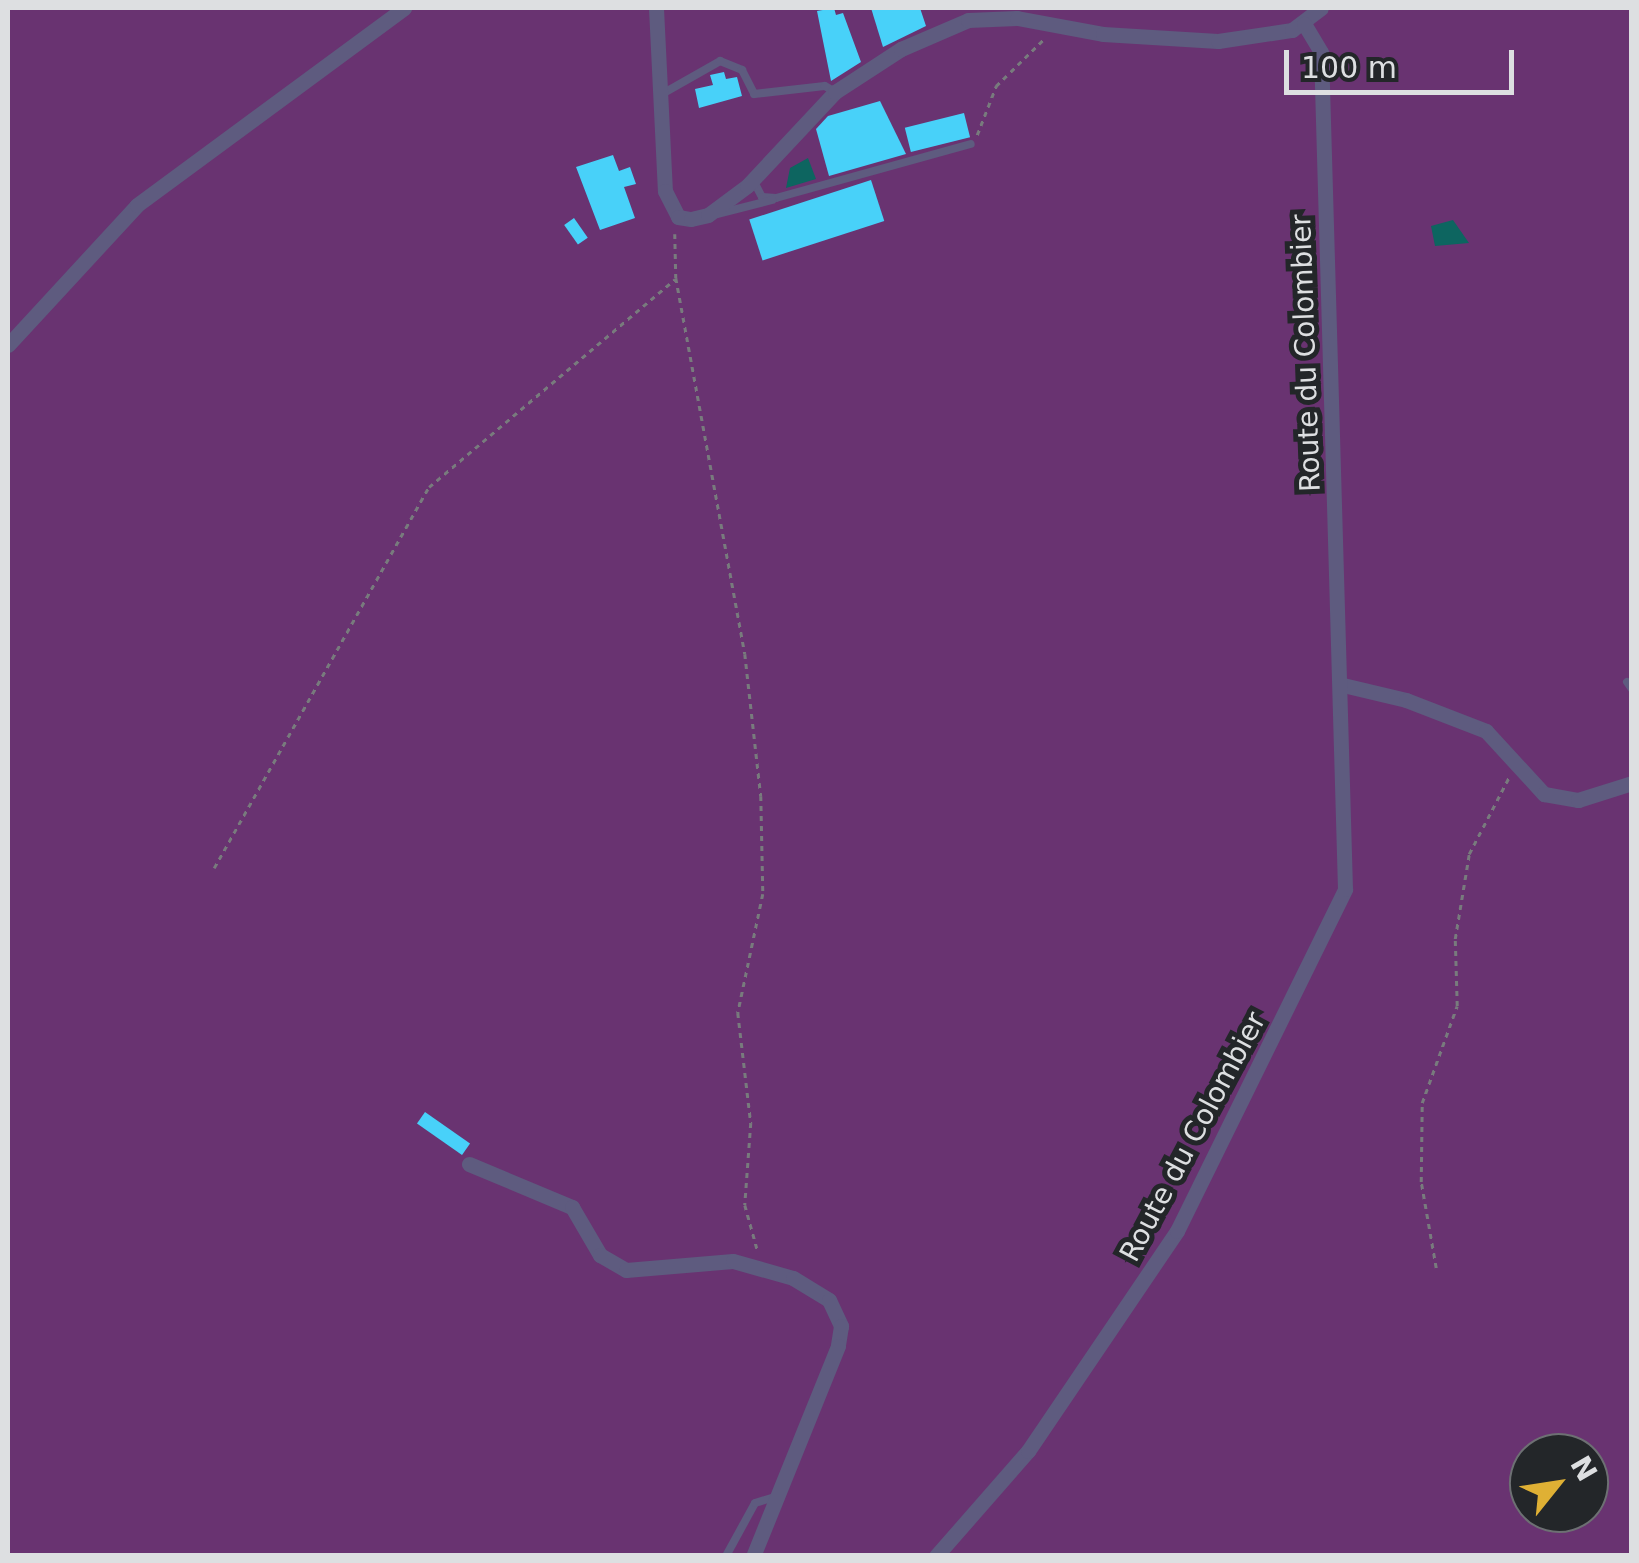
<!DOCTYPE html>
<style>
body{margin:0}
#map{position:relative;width:1639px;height:1563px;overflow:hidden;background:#232629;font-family:"DejaVu Sans",sans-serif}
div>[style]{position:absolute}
.green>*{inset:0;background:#693371}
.water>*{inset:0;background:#0d6560}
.building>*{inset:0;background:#48d1f9;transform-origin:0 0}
.path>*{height:2.5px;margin-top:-1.25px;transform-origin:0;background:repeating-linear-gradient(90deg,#787b7d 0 5px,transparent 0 10px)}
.lane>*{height:8px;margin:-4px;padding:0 4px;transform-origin:4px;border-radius:4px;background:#5e5b7f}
.street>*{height:15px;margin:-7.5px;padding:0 7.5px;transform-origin:7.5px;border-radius:7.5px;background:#5e5b7f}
span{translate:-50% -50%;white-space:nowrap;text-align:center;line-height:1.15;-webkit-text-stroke:10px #232629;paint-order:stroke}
.street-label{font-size:28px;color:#dddfe1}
.frame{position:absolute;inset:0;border:10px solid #dddfe1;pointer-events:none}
.north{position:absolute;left:1509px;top:1433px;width:100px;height:100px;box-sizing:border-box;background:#232629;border:2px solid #6d7073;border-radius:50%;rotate:60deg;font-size:28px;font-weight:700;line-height:40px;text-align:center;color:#dddfe1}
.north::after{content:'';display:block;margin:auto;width:35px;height:45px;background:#dfb034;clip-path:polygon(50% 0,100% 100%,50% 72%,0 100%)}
.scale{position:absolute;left:1284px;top:50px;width:230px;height:45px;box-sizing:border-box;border:5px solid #dddfe1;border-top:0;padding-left:12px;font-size:30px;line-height:35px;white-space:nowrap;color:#dddfe1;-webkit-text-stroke:8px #232629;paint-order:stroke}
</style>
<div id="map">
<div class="green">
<i style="clip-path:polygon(evenodd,8px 8px,1631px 8px,1631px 1555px,8px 1556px,8px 8px,1529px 1453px,1589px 1453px,1589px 1513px,1529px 1513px,1529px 1453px)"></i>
</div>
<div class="water">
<i style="clip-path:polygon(808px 158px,816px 179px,786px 188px,790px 168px)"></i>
<i style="clip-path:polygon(1453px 220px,1469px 243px,1435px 246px,1431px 226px)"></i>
</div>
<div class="building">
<i style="clip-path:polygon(834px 8px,836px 15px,843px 13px,861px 62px,831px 81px,817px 11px)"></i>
<i style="clip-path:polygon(871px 8px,920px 8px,926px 26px,883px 47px)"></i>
<i style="clip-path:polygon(724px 72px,726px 79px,737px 77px,742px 96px,699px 108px,695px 89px,713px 85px,710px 75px)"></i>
<i style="clip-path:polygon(880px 101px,906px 154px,829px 176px,816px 129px,828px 116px)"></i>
<i style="left:964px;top:113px;width:25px;height:61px;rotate:76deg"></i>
<i style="clip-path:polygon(613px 155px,619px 171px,630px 167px,636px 184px,624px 187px,635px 218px,600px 230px,576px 167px)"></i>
<i style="left:871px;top:180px;width:43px;height:128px;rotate:72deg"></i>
<i style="left:574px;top:218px;width:24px;height:12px;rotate:55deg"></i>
<i style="left:425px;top:1112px;width:55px;height:14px;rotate:35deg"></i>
</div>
<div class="path">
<i style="left:977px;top:135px;width:53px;rotate:-68.8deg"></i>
<i style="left:996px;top:86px;width:69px;rotate:-44.4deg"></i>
<i style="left:675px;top:234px;width:44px;rotate:88.7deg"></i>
<i style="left:676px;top:278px;width:382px;rotate:79.6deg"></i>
<i style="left:745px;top:654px;width:143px;rotate:83.6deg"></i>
<i style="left:761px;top:796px;width:98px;rotate:88.8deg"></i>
<i style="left:763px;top:894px;width:122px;rotate:101.9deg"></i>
<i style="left:738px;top:1013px;width:111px;rotate:83.3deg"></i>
<i style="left:751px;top:1123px;width:82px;rotate:94.2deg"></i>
<i style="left:745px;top:1205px;width:49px;rotate:74.5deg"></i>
<i style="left:214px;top:868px;width:437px;rotate:-60.6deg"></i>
<i style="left:429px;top:487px;width:322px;rotate:-40.2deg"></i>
<i style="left:1436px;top:1268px;width:87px;rotate:-99.9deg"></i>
<i style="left:1421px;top:1182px;width:79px;rotate:-89.3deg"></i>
<i style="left:1422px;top:1103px;width:103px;rotate:-70.2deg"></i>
<i style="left:1457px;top:1006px;width:67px;rotate:-91.7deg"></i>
<i style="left:1455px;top:939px;width:86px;rotate:-80.6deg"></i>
<i style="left:1469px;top:854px;width:87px;rotate:-62.5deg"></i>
</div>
<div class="lane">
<i style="left:662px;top:94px;width:67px;rotate:-29.6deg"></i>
<i style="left:720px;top:61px;width:24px;rotate:22deg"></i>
<i style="left:742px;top:70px;width:27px;rotate:63deg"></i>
<i style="left:754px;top:94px;width:71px;rotate:-6.4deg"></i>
<i style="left:825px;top:86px;width:12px;rotate:31deg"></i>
<i style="left:753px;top:180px;width:19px;rotate:62deg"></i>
<i style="left:762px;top:197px;width:14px;rotate:4deg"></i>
<i style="left:776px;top:198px;width:202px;rotate:-15.5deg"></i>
<i style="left:717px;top:214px;width:57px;rotate:-14.3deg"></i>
<i style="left:1627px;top:682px;width:9px;rotate:54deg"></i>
<i style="left:726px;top:1556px;width:60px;rotate:-61.3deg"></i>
<i style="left:755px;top:1503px;width:24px;rotate:-17deg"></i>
</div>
<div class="street">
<i style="left:656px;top:8px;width:183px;rotate:87.2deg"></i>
<i style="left:665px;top:191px;width:29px;rotate:63deg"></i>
<i style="left:678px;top:217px;width:13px;rotate:9deg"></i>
<i style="left:691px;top:219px;width:17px;rotate:-13deg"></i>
<i style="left:708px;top:215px;width:49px;rotate:-36.6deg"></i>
<i style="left:747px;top:186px;width:129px;rotate:-46.9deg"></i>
<i style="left:835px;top:92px;width:79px;rotate:-33.1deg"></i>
<i style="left:901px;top:49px;width:73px;rotate:-23.4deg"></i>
<i style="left:968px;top:20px;width:49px;rotate:-2.3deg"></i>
<i style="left:1017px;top:18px;width:87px;rotate:10.5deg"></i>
<i style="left:1103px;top:34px;width:115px;rotate:3.5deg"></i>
<i style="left:1218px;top:41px;width:75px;rotate:-8.5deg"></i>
<i style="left:1292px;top:30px;width:36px;rotate:-37deg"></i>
<i style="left:8px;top:345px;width:190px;rotate:-47.3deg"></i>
<i style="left:137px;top:205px;width:332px;rotate:-36.4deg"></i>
<i style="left:1343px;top:685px;width:65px;rotate:13.4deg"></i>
<i style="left:1406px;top:700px;width:86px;rotate:21.2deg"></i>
<i style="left:1486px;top:731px;width:86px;rotate:47.4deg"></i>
<i style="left:1544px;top:794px;width:35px;rotate:10deg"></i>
<i style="left:1578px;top:800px;width:57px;rotate:-17.5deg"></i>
<i style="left:469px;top:1164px;width:112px;rotate:22.7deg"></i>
<i style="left:572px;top:1207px;width:56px;rotate:59.7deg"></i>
<i style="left:600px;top:1255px;width:30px;rotate:30deg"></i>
<i style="left:626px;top:1270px;width:107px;rotate:-4.8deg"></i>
<i style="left:733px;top:1261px;width:62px;rotate:15.8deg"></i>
<i style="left:793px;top:1278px;width:42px;rotate:31.4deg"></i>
<i style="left:829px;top:1300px;width:29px;rotate:65deg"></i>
<i style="left:841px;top:1326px;width:20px;rotate:99deg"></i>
<i style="left:838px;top:1346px;width:227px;rotate:112deg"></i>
<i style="left:936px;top:1556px;width:140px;rotate:-48.8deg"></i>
<i style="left:1028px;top:1451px;width:266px;rotate:-55.9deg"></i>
<i style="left:1177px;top:1231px;width:381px;rotate:-63.8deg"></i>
<i style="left:1345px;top:889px;width:837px;rotate:-91.64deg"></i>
<i style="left:1321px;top:52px;width:33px;rotate:-121deg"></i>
</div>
<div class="street-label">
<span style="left:1306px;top:353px;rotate:-92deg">Route du Colombier</span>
<span style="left:1193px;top:1137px;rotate:-62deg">Route du Colombier</span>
</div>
<div class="frame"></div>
<div class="north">N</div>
<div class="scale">100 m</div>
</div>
